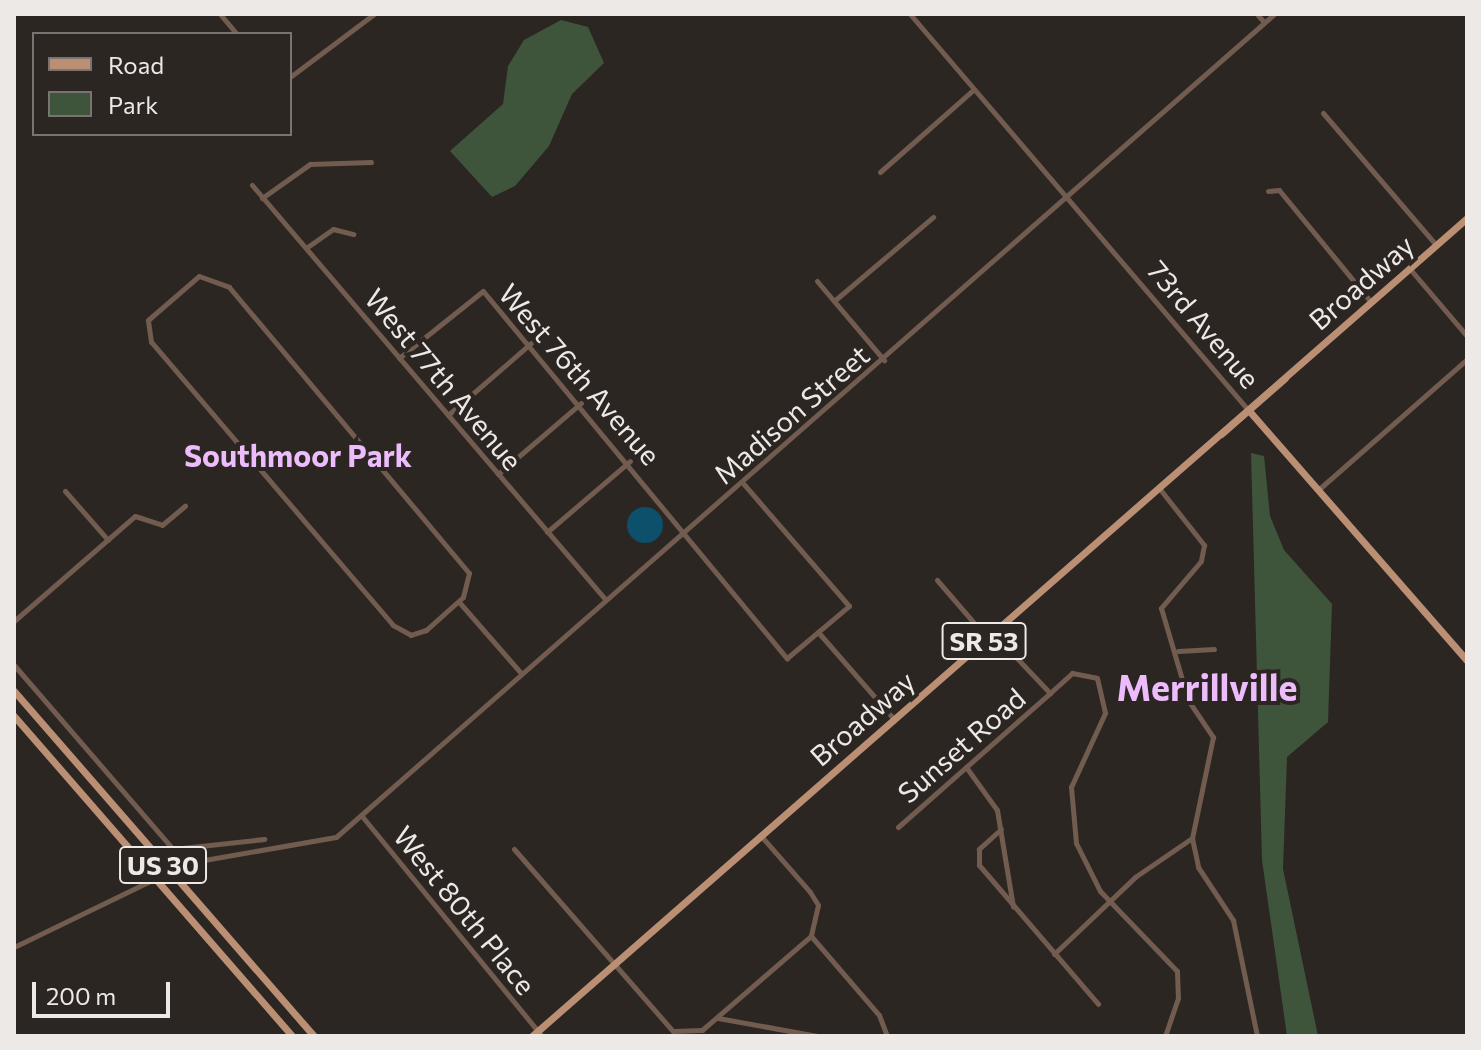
<!DOCTYPE html>
<style>
body{margin:0}
#map{position:relative;width:1481px;height:1050px;overflow:hidden;background:#2c2623;font-family:Commissioner,sans-serif}
div>[style]{position:absolute}
.green>*{inset:0;background:#3f553b}
.water>*{inset:0;background:#0c506c}
.round{border-radius:50%}
.minor>*{height:5px;margin:-2.5px;padding:0 2.5px;transform-origin:2.5px;border-radius:2.5px;background:#715c4f}
.major>*{height:7px;margin:-3.5px;padding:0 3.5px;transform-origin:3.5px;border-radius:3.5px;background:#bb8f74}
span{translate:-50% -50%;white-space:nowrap;text-align:center;line-height:1.15;-webkit-text-stroke:8px #2c2623;paint-order:stroke}
.shield-label span{padding:2px 6px;background:#2c2623;border:2px solid;border-radius:6px;-webkit-text-stroke-width:0}
.shield-label{font-size:26px;color:#ede9e7;font-weight:700}
.street-label{font-size:28px;color:#ede9e7}
.neighbourhood-label{font-size:30px;color:#ecbcfc;font-weight:700}
.district-label{font-size:36px;color:#ecbcfc;font-weight:700}
.frame{position:absolute;inset:0;border:16px solid #ede9e7;pointer-events:none}
.legend{position:absolute;left:32px;top:32px;width:260px;height:104px;box-sizing:border-box;background:#2c2623;border:2px solid #797471;margin:0;padding:10px 14px;list-style:none;font-size:24px;color:#ede9e7}
.legend li{display:flex;align-items:center;gap:16px;height:40px}
.legend b{width:40px;border:2px solid #797471}
.scale{position:absolute;left:32px;top:982px;width:138px;height:36px;box-sizing:border-box;border:4px solid #ede9e7;border-top:0;padding-left:10px;font-size:24px;line-height:28px;white-space:nowrap;color:#ede9e7;-webkit-text-stroke:6px #2c2623;paint-order:stroke}
</style>
<div id="map">
<div class="green">
<i style="clip-path:polygon(561px 20px,588px 27px,604px 63px,572px 94px,549px 146px,515px 186px,492px 197px,450px 151px,503px 104px,508px 66px,524px 40px)"></i>
<i style="clip-path:polygon(1251px 453px,1264px 456px,1270px 516px,1284px 550px,1332px 604px,1328px 722px,1287px 757px,1283px 869px,1318px 1036px,1287px 1036px,1262px 860px)"></i>
</div>
<div class="water">
<i class="round" style="left:627px;top:507px;width:36px;height:36px"></i>
</div>
<div class="minor">
<i style="left:220px;top:14px;width:26px;rotate:50deg"></i>
<i style="left:910px;top:14px;width:522px;rotate:49.51deg"></i>
<i style="left:1257px;top:14px;width:11px;rotate:49deg"></i>
<i style="left:290px;top:77px;width:105px;rotate:-36.9deg"></i>
<i style="left:1323px;top:113px;width:174px;rotate:49.4deg"></i>
<i style="left:880px;top:172px;width:125px;rotate:-41.4deg"></i>
<i style="left:252px;top:185px;width:544px;rotate:49.55deg"></i>
<i style="left:1268px;top:191px;width:11px;rotate:-5deg"></i>
<i style="left:1279px;top:190px;width:145px;rotate:50.6deg"></i>
<i style="left:262px;top:198px;width:59px;rotate:-35.3deg"></i>
<i style="left:310px;top:164px;width:61px;rotate:-1.9deg"></i>
<i style="left:306px;top:248px;width:33px;rotate:-35deg"></i>
<i style="left:333px;top:229px;width:21px;rotate:14deg"></i>
<i style="left:1410px;top:269px;width:88px;rotate:49.6deg"></i>
<i style="left:199px;top:276px;width:32px;rotate:20deg"></i>
<i style="left:229px;top:287px;width:373px;rotate:50deg"></i>
<i style="left:469px;top:573px;width:25px;rotate:104deg"></i>
<i style="left:463px;top:597px;width:50px;rotate:138.3deg"></i>
<i style="left:426px;top:630px;width:16px;rotate:162deg"></i>
<i style="left:411px;top:635px;width:21px;rotate:-151deg"></i>
<i style="left:393px;top:625px;width:372px;rotate:-130.5deg"></i>
<i style="left:151px;top:342px;width:22px;rotate:-98deg"></i>
<i style="left:148px;top:320px;width:67px;rotate:-40.8deg"></i>
<i style="left:817px;top:281px;width:104px;rotate:49.7deg"></i>
<i style="left:834px;top:301px;width:130px;rotate:-40.3deg"></i>
<i style="left:399px;top:358px;width:107px;rotate:-38.6deg"></i>
<i style="left:483px;top:291px;width:477px;rotate:50.4deg"></i>
<i style="left:787px;top:658px;width:81px;rotate:-40deg"></i>
<i style="left:849px;top:606px;width:162px;rotate:-130.8deg"></i>
<i style="left:448px;top:415px;width:110px;rotate:-40.9deg"></i>
<i style="left:498px;top:474px;width:109px;rotate:-40.5deg"></i>
<i style="left:1159px;top:488px;width:73px;rotate:51.7deg"></i>
<i style="left:1204px;top:545px;width:16px;rotate:101deg"></i>
<i style="left:1201px;top:561px;width:62px;rotate:130.4deg"></i>
<i style="left:1161px;top:608px;width:96px;rotate:73.6deg"></i>
<i style="left:1188px;top:700px;width:45px;rotate:56deg"></i>
<i style="left:1213px;top:737px;width:103px;rotate:101.7deg"></i>
<i style="left:1192px;top:838px;width:30px;rotate:78deg"></i>
<i style="left:1198px;top:867px;width:64px;rotate:56.6deg"></i>
<i style="left:1233px;top:920px;width:118px;rotate:78.3deg"></i>
<i style="left:1318px;top:490px;width:198px;rotate:-41.3deg"></i>
<i style="left:65px;top:491px;width:65px;rotate:48.7deg"></i>
<i style="left:547px;top:532px;width:109px;rotate:-40.5deg"></i>
<i style="left:937px;top:580px;width:77px;rotate:49.2deg"></i>
<i style="left:459px;top:602px;width:94px;rotate:48.9deg"></i>
<i style="left:14px;top:621px;width:160px;rotate:-41deg"></i>
<i style="left:135px;top:516px;width:28px;rotate:18deg"></i>
<i style="left:162px;top:525px;width:30px;rotate:-40deg"></i>
<i style="left:818px;top:632px;width:116px;rotate:48.9deg"></i>
<i style="left:993px;top:633px;width:83px;rotate:46.5deg"></i>
<i style="left:1050px;top:693px;width:30px;rotate:-42deg"></i>
<i style="left:1072px;top:673px;width:25px;rotate:11deg"></i>
<i style="left:1097px;top:678px;width:36px;rotate:77deg"></i>
<i style="left:1105px;top:713px;width:81px;rotate:114.7deg"></i>
<i style="left:1071px;top:787px;width:56px;rotate:84.9deg"></i>
<i style="left:1076px;top:843px;width:54px;rotate:63.4deg"></i>
<i style="left:1100px;top:891px;width:111px;rotate:46.1deg"></i>
<i style="left:1177px;top:971px;width:27px;rotate:88deg"></i>
<i style="left:1178px;top:998px;width:40px;rotate:108.9deg"></i>
<i style="left:1178px;top:651px;width:36px;rotate:-3deg"></i>
<i style="left:14px;top:665px;width:243px;rotate:49.2deg"></i>
<i style="left:173px;top:849px;width:92px;rotate:-6.3deg"></i>
<i style="left:966px;top:767px;width:53px;rotate:54.2deg"></i>
<i style="left:997px;top:810px;width:98px;rotate:80.6deg"></i>
<i style="left:361px;top:815px;width:286px;rotate:50.7deg"></i>
<i style="left:898px;top:827px;width:203px;rotate:-41.4deg"></i>
<i style="left:1001px;top:829px;width:30px;rotate:138deg"></i>
<i style="left:979px;top:849px;width:16px;rotate:90deg"></i>
<i style="left:979px;top:865px;width:183px;rotate:49.4deg"></i>
<i style="left:761px;top:836px;width:74px;rotate:48.8deg"></i>
<i style="left:810px;top:892px;width:15px;rotate:58deg"></i>
<i style="left:818px;top:905px;width:32px;rotate:103deg"></i>
<i style="left:811px;top:936px;width:104px;rotate:49.3deg"></i>
<i style="left:879px;top:1015px;width:22px;rotate:69deg"></i>
<i style="left:514px;top:849px;width:242px;rotate:48.9deg"></i>
<i style="left:673px;top:1031px;width:29px;rotate:-2deg"></i>
<i style="left:702px;top:1030px;width:144px;rotate:-40.8deg"></i>
<i style="left:14px;top:947px;width:192px;rotate:-25.9deg"></i>
<i style="left:187px;top:863px;width:151px;rotate:-9.9deg"></i>
<i style="left:336px;top:837px;width:1248px;rotate:-41.26deg"></i>
<i style="left:1054px;top:954px;width:112px;rotate:-43.5deg"></i>
<i style="left:1135px;top:877px;width:69px;rotate:-34.4deg"></i>
<i style="left:718px;top:1018px;width:101px;rotate:10.3deg"></i>
</div>
<div class="major">
<i style="left:1251px;top:413px;width:329px;rotate:48.9deg"></i>
<i style="left:1221px;top:434px;width:85px;rotate:-41.2deg"></i>
<i style="left:14px;top:691px;width:457px;rotate:49deg"></i>
<i style="left:14px;top:716px;width:424px;rotate:49deg"></i>
<i style="left:532px;top:1036px;width:1242px;rotate:-41.18deg"></i>
</div>
<div class="shield-label">
<span style="left:984px;top:641px">SR 53</span>
<span style="left:163px;top:865px">US 30</span>
</div>
<div class="street-label">
<span style="left:1361px;top:282px;rotate:-41deg">Broadway</span>
<span style="left:1204px;top:324px;rotate:50deg">73rd Avenue</span>
<span style="left:580px;top:374px;rotate:49deg">West 76th Avenue</span>
<span style="left:444px;top:379px;rotate:50deg">West 77th Avenue</span>
<span style="left:791px;top:414px;rotate:-41deg">Madison Street</span>
<span style="left:862px;top:718px;rotate:-41deg">Broadway</span>
<span style="left:961px;top:745px;rotate:-41deg">Sunset Road</span>
<span style="left:465px;top:910px;rotate:51deg">West 80th Place</span>
</div>
<div class="neighbourhood-label">
<span style="left:298px;top:455px">Southmoor Park</span>
</div>
<div class="district-label">
<span style="left:1207px;top:687px">Merrillville</span>
</div>
<div class="frame"></div>
<ul class="legend">
<li><b style="height:10px;background:#bb8f74"></b>Road</li>
<li><b style="height:22px;background:#3f553b"></b>Park</li>
</ul>
<div class="scale">200 m</div>
</div>
